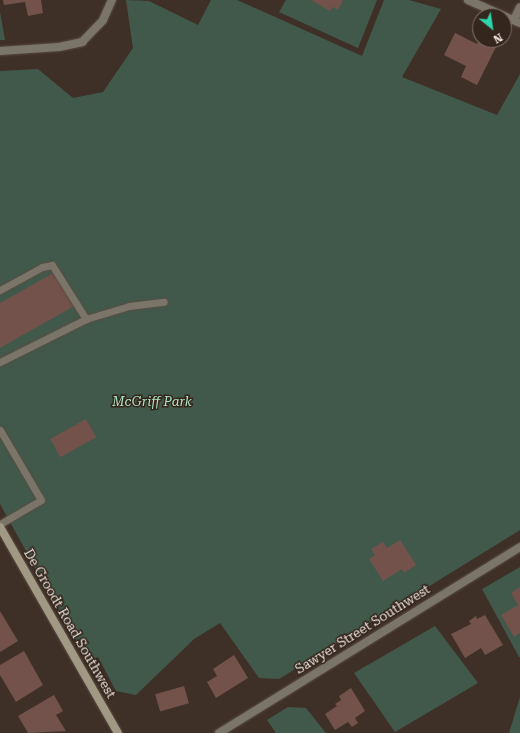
<!DOCTYPE html>
<style>
body{margin:0}
#map{position:relative;width:520px;height:733px;overflow:hidden;background:#3f3027;font-family:"Roboto Serif",serif}
div>[style]{position:absolute}
.green>*{inset:0;background:#41594a}
.building>*{inset:0;background:#72524a;transform-origin:0 0}
.roads{filter:drop-shadow(0 0 1px #5b4d44) drop-shadow(0 0 1px #5b4d44)}
.lane>*{height:7px;margin:-3.5px;padding:0 3.5px;transform-origin:3.5px;border-radius:3.5px;background:#7b7468}
.street>*{height:8px;margin:-4px;padding:0 4px;transform-origin:4px;border-radius:4px;background:#7b7468}
.secondary>*{height:8px;margin:-4px;padding:0 4px;transform-origin:4px;border-radius:4px;background:#a29984}
span{translate:-50% -50%;white-space:nowrap;text-align:center;line-height:1.15;-webkit-text-stroke:3px #34261d;paint-order:stroke}
.park-label{font-size:13px;color:#afe7c4;font-style:italic}
.street-label{font-size:13px;color:#efe5df}
.north{position:absolute;left:472px;top:8px;width:40px;height:40px;box-sizing:border-box;background:#34261d;border:1px solid #7f726b;border-radius:50%;rotate:150deg;font-size:11px;font-weight:700;line-height:16px;text-align:center;color:#efe5df}
.north::after{content:'';display:block;margin:auto;width:14px;height:18px;background:#2cd5ab;clip-path:polygon(50% 0,100% 100%,50% 72%,0 100%)}
</style>
<div id="map">
<div class="green">
<i style="clip-path:polygon(126px 0,149px 1px,198px 25px,211px 0,237px 0,362px 56px,384px 0,409px 0,441px 9px,402px 77px,497px 115px,520px 74px,520px 530px,279px 679px,259px 678px,220px 623px,194px 639px,136px 695px,116px 691px,98px 657px,88px 663px,0 504px,0 71px,38px 69px,73px 98px,103px 92px,133px 48px)"></i>
<i style="clip-path:polygon(286px 0,377px 0,358px 48px,279px 12px)"></i>
<i style="clip-path:polygon(0 12px,5px 40px,0 40px)"></i>
<i style="clip-path:polygon(520px 567px,520px 657px,519px 657px,482px 589px)"></i>
<i style="clip-path:polygon(435px 626px,478px 683px,395px 732px,354px 673px)"></i>
<i style="clip-path:polygon(520px 697px,520px 733px,509px 733px)"></i>
<i style="clip-path:polygon(288px 707px,306px 708px,326px 733px,276px 733px,267px 720px)"></i>
</div>
<div class="building">
<i style="clip-path:polygon(3px 0,41px 0,43px 13px,28px 16px,25px 2px,4px 5px)"></i>
<i style="clip-path:polygon(311px 0,343px 0,338px 10px,333px 7px,330px 11px)"></i>
<i style="clip-path:polygon(455px 33px,477px 44px,479px 40px,485px 40px,497px 45px,477px 85px,461px 77px,466px 66px,444px 55px)"></i>
<i style="clip-path:polygon(57px 271px,76px 305px,0 348px,0 303px)"></i>
<i style="left:86px;top:419px;width:21px;height:41px;rotate:61deg"></i>
<i style="clip-path:polygon(400px 540px,416px 565px,404px 573px,402px 569px,383px 581px,369px 559px,375px 555px,371px 549px,383px 542px,387px 548px)"></i>
<i style="clip-path:polygon(520px 587px,520px 633px,514px 637px,501px 615px,518px 605px,511px 593px)"></i>
<i style="clip-path:polygon(0 611px,18px 641px,0 652px)"></i>
<i style="clip-path:polygon(485px 615px,503px 645px,485px 655px,481px 648px,465px 658px,451px 634px,471px 624px,469px 621px,476px 616px,477px 619px)"></i>
<i style="clip-path:polygon(24px 651px,43px 685px,16px 702px,0 675px,0 665px)"></i>
<i style="clip-path:polygon(234px 655px,248px 678px,216px 698px,207px 682px,217px 676px,213px 669px)"></i>
<i style="left:184px;top:686px;width:18px;height:30px;rotate:74deg"></i>
<i style="clip-path:polygon(351px 688px,365px 711px,355px 718px,358px 723px,352px 727px,348px 722px,335px 730px,325px 714px,337px 706px,335px 704px,341px 700px,339px 696px)"></i>
<i style="clip-path:polygon(54px 695px,63px 711px,56px 715px,66px 731px,28px 733px,18px 716px)"></i>
</div>
<div class="roads">
<div class="lane">
<i style="left:0;top:290px;width:48px;rotate:-28.7deg"></i>
<i style="left:42px;top:267px;width:10px;rotate:-11deg"></i>
<i style="left:52px;top:265px;width:64px;rotate:57.8deg"></i>
<i style="left:86px;top:319px;width:96px;rotate:153.4deg"></i>
<i style="left:86px;top:319px;width:45px;rotate:-16.8deg"></i>
<i style="left:129px;top:306px;width:35px;rotate:-7deg"></i>
<i style="left:0;top:430px;width:81px;rotate:59.6deg"></i>
<i style="left:41px;top:500px;width:48px;rotate:149.7deg"></i>
</div>
<div class="street">
<i style="left:468px;top:0;width:57px;rotate:23.9deg"></i>
<i style="left:514px;top:20px;width:14px;rotate:-65deg"></i>
<i style="left:0;top:51px;width:59px;rotate:-3.9deg"></i>
<i style="left:59px;top:47px;width:24px;rotate:-12deg"></i>
<i style="left:82px;top:42px;width:30px;rotate:-46deg"></i>
<i style="left:103px;top:20px;width:22px;rotate:-66deg"></i>
<i style="left:219px;top:733px;width:354px;rotate:-31.7deg"></i>
</div>
<div class="secondary">
<i style="left:0;top:527px;width:237px;rotate:60.2deg"></i>
</div>
</div>
<div class="park-label">
<span style="left:152px;top:402px">McGriff Park</span>
</div>
<div class="street-label">
<span style="left:69px;top:624px;rotate:60deg">De Groodt Road Southwest</span>
<span style="left:363px;top:630px;rotate:-32deg">Sawyer Street Southwest</span>
</div>
<div class="north">N</div>
</div>
